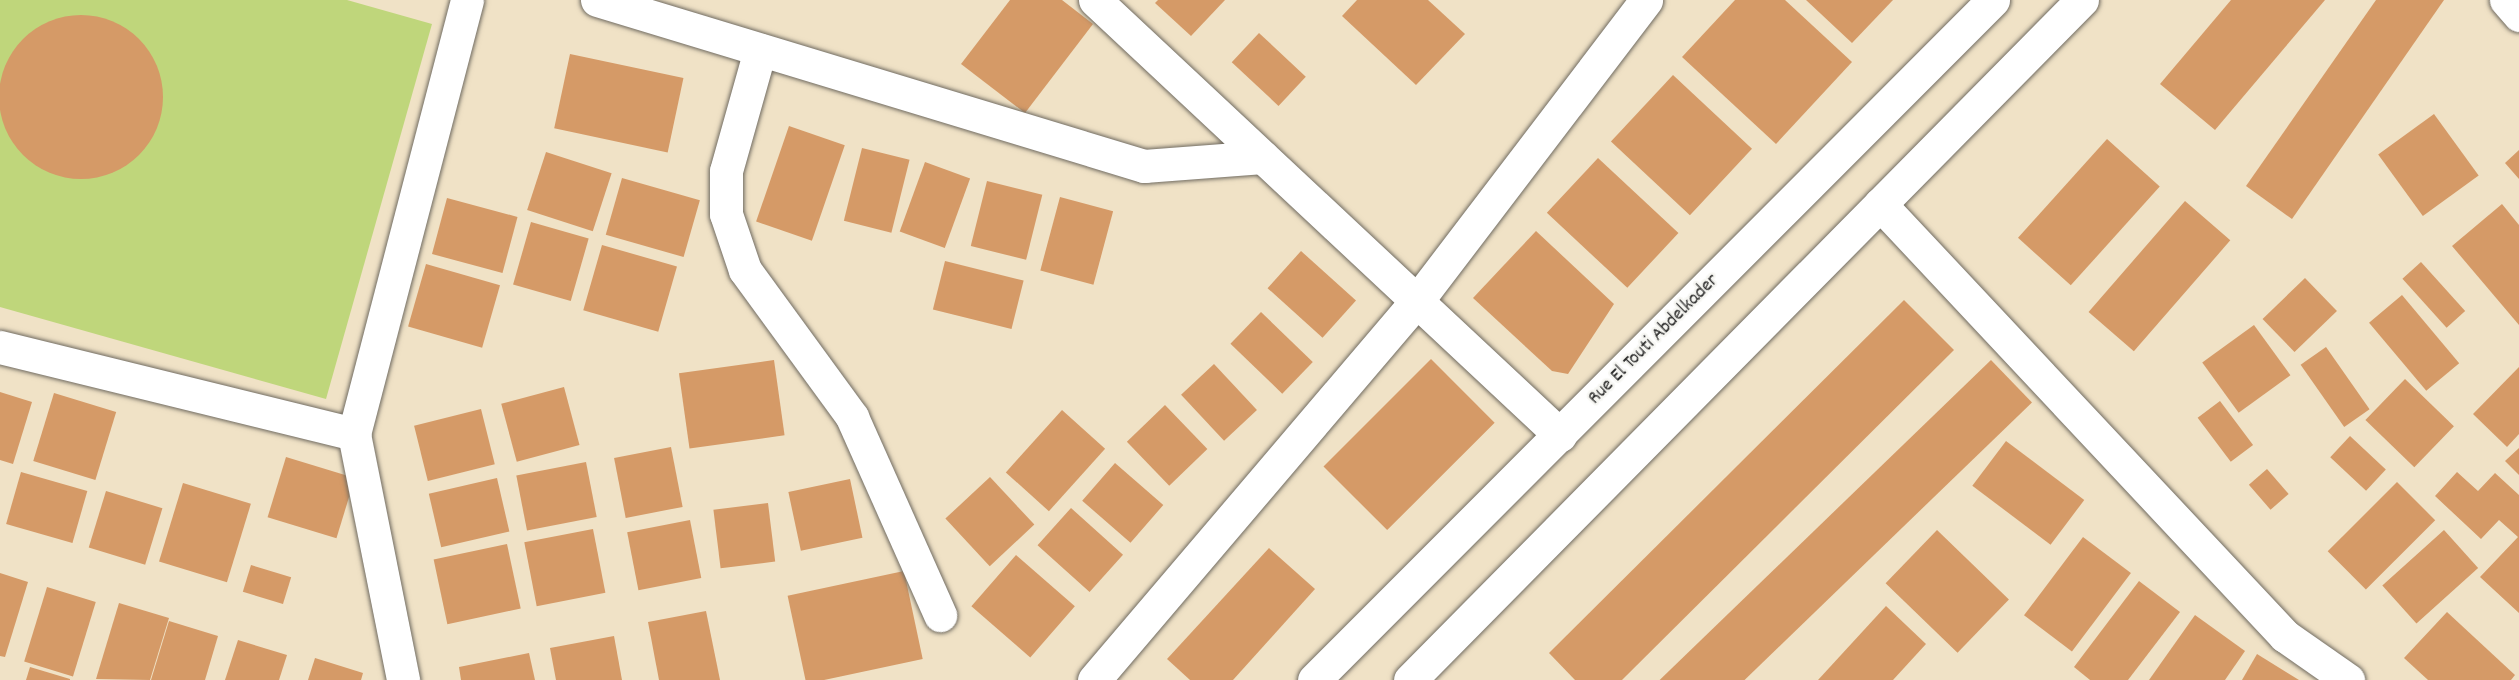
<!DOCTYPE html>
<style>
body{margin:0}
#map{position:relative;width:2519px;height:680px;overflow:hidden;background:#f0e2c6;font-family:Dekko,sans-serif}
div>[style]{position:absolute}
.green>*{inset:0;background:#bfd67b}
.building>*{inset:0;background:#d59a67;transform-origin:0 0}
.round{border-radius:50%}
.roads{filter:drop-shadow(0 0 2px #706b61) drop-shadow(0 0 2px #706b61)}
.minor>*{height:33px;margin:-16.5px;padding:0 16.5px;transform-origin:16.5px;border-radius:16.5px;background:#fff}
.tertiary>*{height:33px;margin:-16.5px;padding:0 16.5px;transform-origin:16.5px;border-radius:16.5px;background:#fff}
span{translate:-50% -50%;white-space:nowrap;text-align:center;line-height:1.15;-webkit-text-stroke:5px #f6f6f2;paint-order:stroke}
.street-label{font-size:20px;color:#2b2b2b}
</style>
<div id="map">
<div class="green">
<i style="clip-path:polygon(0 0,347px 0,432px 24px,326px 399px,0 307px)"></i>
</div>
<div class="building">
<i style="clip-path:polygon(1010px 0,1062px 0,1093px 24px,1025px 113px,961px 64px)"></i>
<i style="clip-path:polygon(1158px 0,1225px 0,1191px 36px,1155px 3px)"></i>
<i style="clip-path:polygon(1357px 0,1428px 0,1465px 34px,1416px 85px,1342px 16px)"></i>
<i style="clip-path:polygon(1735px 0,1785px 0,1852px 62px,1776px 144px,1682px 57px)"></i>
<i style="clip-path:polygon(1806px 0,1893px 0,1852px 43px)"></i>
<i style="clip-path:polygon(2231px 0,2325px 0,2215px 130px,2160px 84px)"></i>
<i style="clip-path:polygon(2376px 0,2444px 0,2292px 219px,2246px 186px)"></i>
<i class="round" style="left:-1px;top:15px;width:164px;height:164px"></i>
<i style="left:1259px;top:33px;width:64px;height:40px;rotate:43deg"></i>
<i style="left:570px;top:54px;width:116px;height:76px;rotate:12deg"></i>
<i style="left:1673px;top:75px;width:108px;height:91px;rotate:43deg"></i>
<i style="left:2434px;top:114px;width:76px;height:69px;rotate:54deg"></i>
<i style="left:789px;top:126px;width:59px;height:101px;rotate:19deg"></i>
<i style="left:2107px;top:139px;width:71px;height:133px;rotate:42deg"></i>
<i style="left:862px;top:148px;width:49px;height:75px;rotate:14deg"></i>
<i style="clip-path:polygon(2519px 150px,2519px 179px,2505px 163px)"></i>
<i style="left:546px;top:152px;width:69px;height:61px;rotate:18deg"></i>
<i style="left:1598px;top:158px;width:110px;height:75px;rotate:43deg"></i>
<i style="left:925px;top:162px;width:48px;height:74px;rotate:20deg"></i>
<i style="left:622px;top:178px;width:81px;height:59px;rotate:16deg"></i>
<i style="left:987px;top:181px;width:57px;height:67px;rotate:14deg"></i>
<i style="left:1060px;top:197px;width:55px;height:76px;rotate:15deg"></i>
<i style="left:447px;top:198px;width:73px;height:58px;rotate:15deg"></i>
<i style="left:2185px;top:201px;width:60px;height:147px;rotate:41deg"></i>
<i style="clip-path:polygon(2502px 204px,2519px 225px,2519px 325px,2452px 246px)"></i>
<i style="left:531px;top:222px;width:60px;height:65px;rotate:16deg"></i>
<i style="clip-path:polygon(1536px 231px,1614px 304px,1568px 374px,1552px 371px,1473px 298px)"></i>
<i style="left:602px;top:245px;width:78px;height:68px;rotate:16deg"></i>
<i style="left:1301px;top:251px;width:74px;height:50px;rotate:42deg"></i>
<i style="left:945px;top:261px;width:81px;height:50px;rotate:14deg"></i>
<i style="left:2421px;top:262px;width:66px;height:25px;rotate:48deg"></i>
<i style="left:426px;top:264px;width:77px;height:65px;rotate:16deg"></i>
<i style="left:2305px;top:278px;width:46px;height:59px;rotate:46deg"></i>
<i style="left:2402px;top:295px;width:89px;height:43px;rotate:50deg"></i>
<i style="clip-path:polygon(1904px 300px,1954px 350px,1622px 680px,1575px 680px,1549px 653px)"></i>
<i style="left:1261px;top:312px;width:72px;height:44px;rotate:44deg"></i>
<i style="left:2254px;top:325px;width:62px;height:64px;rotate:54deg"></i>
<i style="left:2326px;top:347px;width:76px;height:31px;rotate:55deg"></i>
<i style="left:1431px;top:359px;width:90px;height:152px;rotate:45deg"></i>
<i style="left:774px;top:360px;width:76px;height:96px;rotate:82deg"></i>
<i style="left:1991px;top:360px;width:59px;height:470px;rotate:46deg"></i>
<i style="left:1214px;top:364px;width:63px;height:45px;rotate:47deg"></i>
<i style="clip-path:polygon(2519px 367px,2519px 434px,2507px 447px,2473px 414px)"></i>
<i style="left:2405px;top:379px;width:68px;height:57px;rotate:44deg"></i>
<i style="left:564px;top:387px;width:60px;height:65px;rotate:75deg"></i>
<i style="clip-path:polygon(0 392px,32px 402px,13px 464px,0 460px)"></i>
<i style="left:54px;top:393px;width:65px;height:71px;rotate:17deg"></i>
<i style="left:2220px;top:401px;width:55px;height:28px;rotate:53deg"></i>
<i style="left:1165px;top:405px;width:61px;height:53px;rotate:46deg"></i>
<i style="left:481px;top:409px;width:57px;height:69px;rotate:76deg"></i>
<i style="left:1062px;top:410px;width:58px;height:84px;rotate:42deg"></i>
<i style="left:2350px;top:436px;width:49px;height:29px;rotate:43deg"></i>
<i style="left:2006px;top:441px;width:98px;height:56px;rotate:37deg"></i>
<i style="left:671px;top:447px;width:61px;height:58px;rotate:79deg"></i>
<i style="clip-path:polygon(2519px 448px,2519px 475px,2505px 461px)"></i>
<i style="left:286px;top:457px;width:72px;height:63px;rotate:17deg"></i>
<i style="left:586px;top:462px;width:56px;height:71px;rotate:79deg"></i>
<i style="left:1115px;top:463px;width:64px;height:50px;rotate:41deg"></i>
<i style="left:2267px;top:469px;width:33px;height:24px;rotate:49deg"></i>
<i style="left:21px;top:472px;width:69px;height:54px;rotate:16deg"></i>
<i style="clip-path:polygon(2457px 472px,2478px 491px,2495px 473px,2519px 495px,2519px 613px,2480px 577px,2518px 537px,2499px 520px,2481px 539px,2435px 496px)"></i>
<i style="left:990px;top:477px;width:65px;height:61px;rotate:47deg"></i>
<i style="left:497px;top:478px;width:55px;height:70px;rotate:77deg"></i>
<i style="left:850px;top:479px;width:60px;height:63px;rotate:78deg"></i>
<i style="left:2397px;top:482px;width:54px;height:98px;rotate:45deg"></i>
<i style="left:183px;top:483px;width:71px;height:82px;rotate:17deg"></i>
<i style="left:106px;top:491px;width:59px;height:59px;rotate:17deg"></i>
<i style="left:768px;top:503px;width:59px;height:55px;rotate:83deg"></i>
<i style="left:1071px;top:508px;width:70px;height:50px;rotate:42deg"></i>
<i style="left:690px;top:520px;width:59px;height:64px;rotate:79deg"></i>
<i style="left:593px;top:529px;width:65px;height:70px;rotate:79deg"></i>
<i style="left:1937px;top:530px;width:100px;height:74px;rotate:44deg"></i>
<i style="left:2444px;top:530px;width:51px;height:83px;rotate:48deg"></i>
<i style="left:2083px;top:537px;width:60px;height:98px;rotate:37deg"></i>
<i style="left:507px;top:544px;width:66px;height:75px;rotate:78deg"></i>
<i style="clip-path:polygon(1269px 548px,1315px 589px,1233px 680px,1190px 680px,1167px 659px)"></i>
<i style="left:1016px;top:555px;width:78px;height:68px;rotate:41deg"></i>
<i style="left:251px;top:565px;width:42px;height:28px;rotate:17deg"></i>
<i style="left:904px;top:571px;width:90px;height:119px;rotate:78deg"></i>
<i style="clip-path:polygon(0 573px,28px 582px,5px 657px,0 656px)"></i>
<i style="clip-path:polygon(2139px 581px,2180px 612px,2128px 680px,2090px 680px,2074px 667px)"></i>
<i style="left:47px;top:587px;width:51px;height:78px;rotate:17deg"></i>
<i style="clip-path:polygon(119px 603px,169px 618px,150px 680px,96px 679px)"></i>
<i style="clip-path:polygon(1886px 606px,1926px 644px,1893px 680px,1818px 680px)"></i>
<i style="clip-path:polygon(706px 611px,720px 680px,659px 680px,648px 622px)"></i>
<i style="clip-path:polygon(2447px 612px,2515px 675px,2511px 680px,2428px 680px,2404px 658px)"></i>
<i style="clip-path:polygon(2195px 615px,2245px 651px,2225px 680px,2149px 680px)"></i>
<i style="clip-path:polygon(169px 621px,218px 636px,205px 680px,151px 680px)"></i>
<i style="clip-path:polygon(614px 636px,622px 680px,556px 680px,550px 648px)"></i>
<i style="clip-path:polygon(238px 640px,287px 655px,279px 680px,225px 680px)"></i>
<i style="clip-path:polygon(529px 653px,535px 680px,461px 680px,459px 667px)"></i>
<i style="clip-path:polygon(2257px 654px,2299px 680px,2242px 680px)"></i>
<i style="clip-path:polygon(315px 658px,363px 673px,361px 680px,308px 680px)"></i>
<i style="clip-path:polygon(30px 667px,70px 679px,70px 680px,26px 680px)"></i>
</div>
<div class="roads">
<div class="minor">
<i style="left:597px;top:0;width:572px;rotate:16.88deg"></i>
<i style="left:1144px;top:166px;width:119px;rotate:-4.3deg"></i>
<i style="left:1095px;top:0;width:637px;rotate:43.09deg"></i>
<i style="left:2506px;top:0;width:20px;rotate:49deg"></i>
<i style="left:760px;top:50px;width:126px;rotate:105.7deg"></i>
<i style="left:726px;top:171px;width:43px;rotate:90deg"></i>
<i style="left:726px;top:214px;width:59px;rotate:71.3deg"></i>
<i style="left:745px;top:270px;width:182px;rotate:53.9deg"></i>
<i style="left:852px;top:417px;width:217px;rotate:66deg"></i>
<i style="left:1880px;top:204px;width:592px;rotate:46.85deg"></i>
<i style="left:2285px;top:636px;width:77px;rotate:34.9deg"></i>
<i style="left:0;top:347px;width:365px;rotate:13.8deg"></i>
<i style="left:354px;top:434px;width:448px;rotate:-75.4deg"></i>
<i style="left:354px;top:434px;width:251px;rotate:78.7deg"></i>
<i style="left:1094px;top:680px;width:498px;rotate:-49.6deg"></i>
<i style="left:1417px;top:301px;width:378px;rotate:-52.7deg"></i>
</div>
<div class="tertiary">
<i style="left:1314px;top:680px;width:961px;rotate:-45.04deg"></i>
<i style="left:1410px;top:680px;width:956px;rotate:-45.34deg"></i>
</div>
</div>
<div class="street-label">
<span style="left:1654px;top:340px;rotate:-45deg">Rue El Touti Abdelkader</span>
</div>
</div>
